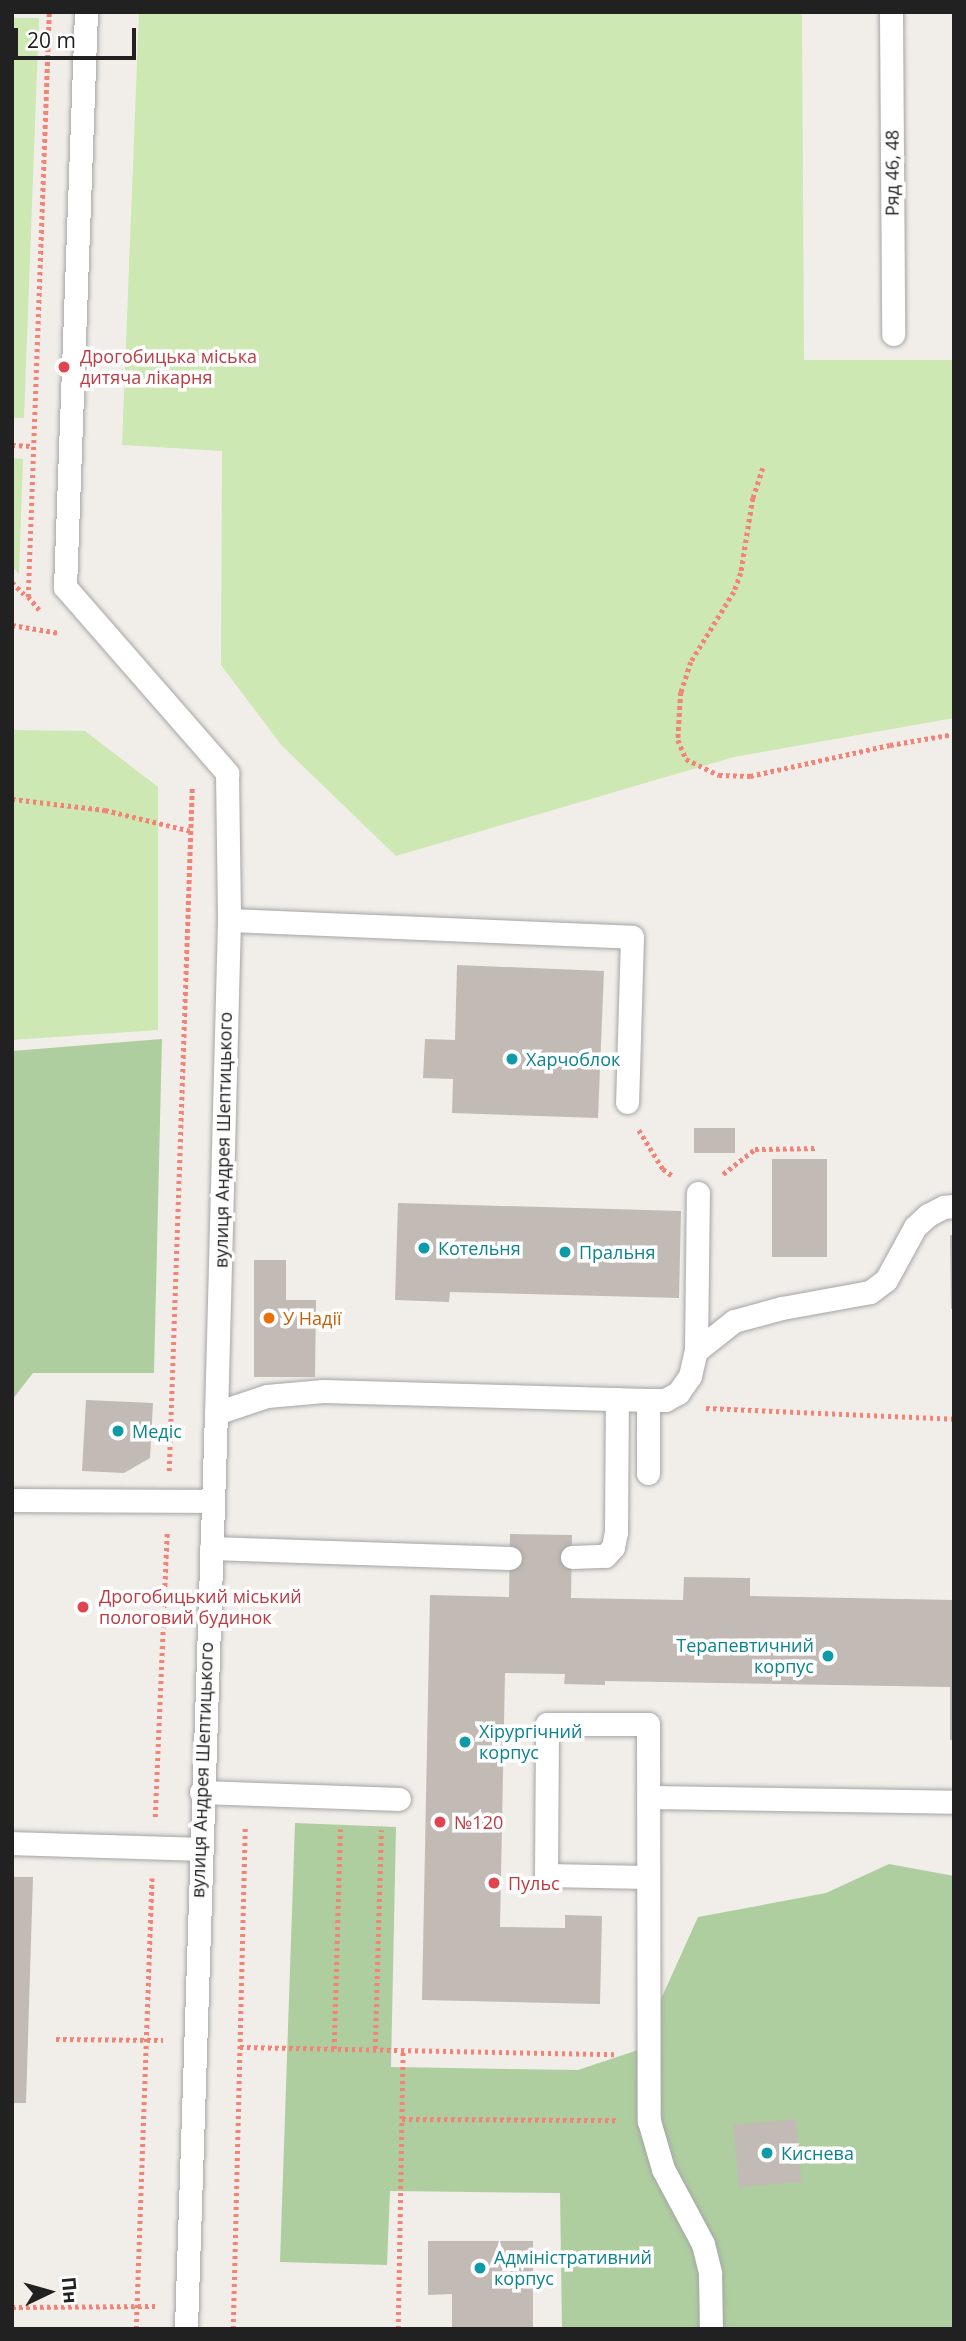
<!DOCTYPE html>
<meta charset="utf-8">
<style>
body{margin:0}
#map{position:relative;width:966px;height:2341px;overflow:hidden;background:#f1eee9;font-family:"Open Sans",sans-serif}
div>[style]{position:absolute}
.grass>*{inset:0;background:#cde8b2}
.forest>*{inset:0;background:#aecea0}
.building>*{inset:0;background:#c2bab5;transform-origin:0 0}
.path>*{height:4.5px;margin-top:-2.25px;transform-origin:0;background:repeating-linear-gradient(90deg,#f48377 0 3.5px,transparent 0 7px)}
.roads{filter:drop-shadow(0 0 2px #a5a5a5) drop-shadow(0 0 2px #a5a5a5)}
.lane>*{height:23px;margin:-11.5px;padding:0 11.5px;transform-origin:11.5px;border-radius:11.5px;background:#fff}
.dots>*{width:19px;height:19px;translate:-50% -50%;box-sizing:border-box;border:4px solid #fff;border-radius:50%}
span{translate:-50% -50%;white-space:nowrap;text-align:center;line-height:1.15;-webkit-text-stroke:7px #fff;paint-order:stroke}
.street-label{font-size:18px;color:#212121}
.health-label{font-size:18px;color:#be3a42}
.left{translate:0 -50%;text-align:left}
.culture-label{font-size:18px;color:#0d838f}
.right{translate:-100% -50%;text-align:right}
.food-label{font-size:18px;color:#c56008}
.frame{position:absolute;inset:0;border:14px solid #212121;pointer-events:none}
.north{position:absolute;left:14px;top:2257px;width:70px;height:70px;-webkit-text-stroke:5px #fff;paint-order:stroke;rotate:85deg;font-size:19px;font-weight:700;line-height:28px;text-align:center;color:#212121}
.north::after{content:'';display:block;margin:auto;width:24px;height:32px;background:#212121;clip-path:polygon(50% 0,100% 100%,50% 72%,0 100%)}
.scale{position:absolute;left:14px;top:28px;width:122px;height:32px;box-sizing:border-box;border:4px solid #212121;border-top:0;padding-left:9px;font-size:21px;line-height:24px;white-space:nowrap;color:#212121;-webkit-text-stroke:5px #fff;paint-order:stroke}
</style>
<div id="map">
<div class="grass">
<i style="clip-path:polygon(139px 12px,802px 12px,804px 360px,954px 360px,954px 718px,734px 757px,396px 856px,282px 746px,221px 665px,222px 451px,122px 445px)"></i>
<i style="clip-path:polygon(12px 18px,39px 18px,24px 418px,12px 418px)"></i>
<i style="clip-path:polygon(12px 458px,23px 459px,19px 574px,12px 567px)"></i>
<i style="clip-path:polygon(12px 730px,85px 731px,158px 787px,158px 1030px,12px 1040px)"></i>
</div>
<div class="forest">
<i style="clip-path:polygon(162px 1039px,154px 1373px,33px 1373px,12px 1400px,12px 1051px)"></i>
<i style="clip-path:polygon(295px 1823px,396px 1827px,391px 2067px,578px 2070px,638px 2050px,698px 1917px,826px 1893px,889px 1864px,954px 1876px,954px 2329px,562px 2329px,560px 2193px,390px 2191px,387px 2265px,280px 2262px)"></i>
</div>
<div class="building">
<i style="clip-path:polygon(457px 965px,604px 971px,598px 1118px,452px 1113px,453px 1079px,423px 1078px,425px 1039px,455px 1040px)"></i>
<i style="left:694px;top:1128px;width:41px;height:25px"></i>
<i style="left:772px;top:1159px;width:55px;height:98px"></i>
<i style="clip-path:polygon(398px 1203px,681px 1211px,679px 1298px,450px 1292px,449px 1302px,395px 1300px)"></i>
<i style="clip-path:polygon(950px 1235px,954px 1235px,954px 1309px,951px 1309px)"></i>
<i style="clip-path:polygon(254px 1260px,286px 1260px,286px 1300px,316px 1300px,315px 1377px,254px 1377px)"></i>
<i style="clip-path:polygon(86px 1400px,153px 1403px,150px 1458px,124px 1473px,82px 1471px)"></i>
<i style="clip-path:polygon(510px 1534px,572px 1535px,571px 1598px,683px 1600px,684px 1577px,750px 1578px,750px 1596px,954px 1600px,954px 1740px,950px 1740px,950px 1687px,605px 1681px,605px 1685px,564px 1684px,565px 1674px,505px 1673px,500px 1927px,565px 1928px,565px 1915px,602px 1916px,600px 2004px,422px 2000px,430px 1595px,509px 1597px)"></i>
<i style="clip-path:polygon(12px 1877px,33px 1877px,26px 2103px,12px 2103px)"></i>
<i style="left:796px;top:2119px;width:63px;height:63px;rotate:85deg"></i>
<i style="clip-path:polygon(428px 2241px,533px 2241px,533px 2329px,452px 2329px,452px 2294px,428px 2295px)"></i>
</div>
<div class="path">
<i style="left:12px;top:445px;width:21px;rotate:3deg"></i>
<i style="left:763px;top:468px;width:32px;rotate:108deg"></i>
<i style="left:753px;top:498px;width:76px;rotate:99.1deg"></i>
<i style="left:741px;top:573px;width:20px;rotate:110deg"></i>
<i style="left:734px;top:592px;width:82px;rotate:121.6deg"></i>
<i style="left:691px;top:662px;width:32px;rotate:108deg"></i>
<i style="left:681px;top:692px;width:48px;rotate:93.6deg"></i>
<i style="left:678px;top:740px;width:21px;rotate:67deg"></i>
<i style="left:686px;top:759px;width:37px;rotate:26deg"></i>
<i style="left:719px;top:775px;width:31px;rotate:2deg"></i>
<i style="left:750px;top:776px;width:143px;rotate:-12.5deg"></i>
<i style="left:890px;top:745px;width:65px;rotate:-9.8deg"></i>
<i style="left:12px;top:582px;width:21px;rotate:45deg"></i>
<i style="left:39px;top:610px;width:17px;rotate:-130deg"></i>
<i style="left:28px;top:597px;width:585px;rotate:-87.94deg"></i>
<i style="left:12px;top:625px;width:48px;rotate:9.7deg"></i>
<i style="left:12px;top:799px;width:94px;rotate:6.7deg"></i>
<i style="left:105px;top:810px;width:89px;rotate:13.7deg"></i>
<i style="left:639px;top:1130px;width:46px;rotate:58.4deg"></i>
<i style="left:663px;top:1169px;width:12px;rotate:35deg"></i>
<i style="left:723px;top:1174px;width:41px;rotate:-38deg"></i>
<i style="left:755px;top:1149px;width:63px;rotate:-0.9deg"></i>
<i style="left:706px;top:1408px;width:248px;rotate:2.5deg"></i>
<i style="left:169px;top:1471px;width:684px;rotate:-88.07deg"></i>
<i style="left:155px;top:1817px;width:285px;rotate:-87.6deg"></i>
<i style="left:56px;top:2039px;width:107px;rotate:0.5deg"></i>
<i style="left:240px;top:2047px;width:377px;rotate:1.1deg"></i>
<i style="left:334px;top:2049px;width:220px;rotate:-88.4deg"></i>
<i style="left:375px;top:2049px;width:219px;rotate:-88.4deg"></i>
<i style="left:402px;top:2119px;width:215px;rotate:0.3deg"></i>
<i style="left:12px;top:2307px;width:143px;rotate:-0.4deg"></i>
<i style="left:136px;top:2329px;width:451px;rotate:-88deg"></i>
<i style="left:233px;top:2329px;width:503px;rotate:-88.63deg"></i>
<i style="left:398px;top:2329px;width:279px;rotate:-89deg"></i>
</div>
<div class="roads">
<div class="lane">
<i style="left:86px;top:12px;width:575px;rotate:92.09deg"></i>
<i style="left:65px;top:587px;width:247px;rotate:48.9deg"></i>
<i style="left:227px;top:773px;width:147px;rotate:89.2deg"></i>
<i style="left:229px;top:920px;width:493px;rotate:91.5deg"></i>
<i style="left:216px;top:1413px;width:916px;rotate:91.88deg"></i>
<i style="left:891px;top:12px;width:322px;rotate:89.6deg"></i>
<i style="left:229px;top:920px;width:403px;rotate:2.4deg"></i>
<i style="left:632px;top:937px;width:165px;rotate:91.7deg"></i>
<i style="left:696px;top:1351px;width:158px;rotate:-89.3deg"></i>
<i style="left:648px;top:1400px;width:17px"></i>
<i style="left:665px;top:1400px;width:15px;rotate:-28deg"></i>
<i style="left:678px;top:1393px;width:21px;rotate:-55deg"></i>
<i style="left:690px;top:1376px;width:26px;rotate:-77deg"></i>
<i style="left:696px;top:1351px;width:48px;rotate:-38.3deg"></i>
<i style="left:734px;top:1321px;width:50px;rotate:-15.2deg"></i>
<i style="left:782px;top:1308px;width:89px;rotate:-10.3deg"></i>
<i style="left:870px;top:1292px;width:20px;rotate:-37deg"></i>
<i style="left:886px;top:1280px;width:60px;rotate:-61.3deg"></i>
<i style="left:915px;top:1227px;width:18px;rotate:-43deg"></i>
<i style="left:928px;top:1215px;width:18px;rotate:-27deg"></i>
<i style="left:944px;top:1207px;width:10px;rotate:-6deg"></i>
<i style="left:216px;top:1413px;width:54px;rotate:-18.4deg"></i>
<i style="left:267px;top:1396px;width:56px;rotate:-5.1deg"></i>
<i style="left:323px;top:1391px;width:325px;rotate:1.6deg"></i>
<i style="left:648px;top:1400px;width:73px;rotate:90deg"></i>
<i style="left:12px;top:1500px;width:201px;rotate:0.3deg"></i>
<i style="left:211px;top:1548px;width:299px;rotate:1.9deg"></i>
<i style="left:572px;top:1557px;width:33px;rotate:-2deg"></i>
<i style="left:605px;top:1556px;width:12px;rotate:-48deg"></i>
<i style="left:613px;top:1547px;width:15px;rotate:-79deg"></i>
<i style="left:616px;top:1532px;width:133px;rotate:-89.6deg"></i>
<i style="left:201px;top:1792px;width:198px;rotate:2deg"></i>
<i style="left:649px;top:1797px;width:305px;rotate:0.9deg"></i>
<i style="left:12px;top:1843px;width:188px;rotate:1.8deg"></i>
<i style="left:648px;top:1877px;width:102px;rotate:-178.9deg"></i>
<i style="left:546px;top:1875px;width:151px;rotate:-89.6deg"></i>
<i style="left:547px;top:1724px;width:101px"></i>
<i style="left:648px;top:1724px;width:397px;rotate:89.9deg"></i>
<i style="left:649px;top:2121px;width:50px;rotate:73.7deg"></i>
<i style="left:663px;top:2169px;width:85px;rotate:61.9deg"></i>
<i style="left:703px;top:2244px;width:30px;rotate:76deg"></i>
<i style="left:710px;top:2273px;width:56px;rotate:89deg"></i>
</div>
</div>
<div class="dots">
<i style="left:64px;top:367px;background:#e0444e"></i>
<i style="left:512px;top:1059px;background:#0f9aa8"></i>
<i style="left:424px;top:1248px;background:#0f9aa8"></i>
<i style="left:565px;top:1252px;background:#0f9aa8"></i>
<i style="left:269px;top:1318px;background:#e8710a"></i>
<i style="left:118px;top:1431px;background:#0f9aa8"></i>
<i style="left:83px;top:1607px;background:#e0444e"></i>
<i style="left:828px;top:1656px;background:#0f9aa8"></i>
<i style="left:465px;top:1742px;background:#0f9aa8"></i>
<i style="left:440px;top:1822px;background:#e0444e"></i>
<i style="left:494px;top:1883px;background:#e0444e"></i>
<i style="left:767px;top:2153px;background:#0f9aa8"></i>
<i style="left:480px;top:2268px;background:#0f9aa8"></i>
</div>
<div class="street-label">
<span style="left:892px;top:173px;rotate:-90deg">Ряд 46, 48</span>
<span style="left:223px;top:1140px;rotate:-89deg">вулиця Андрея Шептицького</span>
<span style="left:202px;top:1770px;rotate:-88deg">вулиця Андрея Шептицького</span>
</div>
<div class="health-label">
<span class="left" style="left:80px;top:367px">Дрогобицька міська<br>дитяча лікарня</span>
<span class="left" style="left:99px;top:1607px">Дрогобицький міський<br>пологовий будинок</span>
<span class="left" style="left:454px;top:1822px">№120</span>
<span class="left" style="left:508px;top:1883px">Пульс</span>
</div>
<div class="culture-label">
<span class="left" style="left:526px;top:1059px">Харчоблок</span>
<span class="left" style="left:438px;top:1248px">Котельня</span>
<span class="left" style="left:579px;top:1252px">Пральня</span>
<span class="left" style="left:132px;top:1431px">Медіс</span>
<span class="right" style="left:814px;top:1656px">Терапевтичний<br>корпус</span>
<span class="left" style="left:479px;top:1742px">Хірургічний<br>корпус</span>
<span class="left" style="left:781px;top:2153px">Киснева</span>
<span class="left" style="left:494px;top:2268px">Адміністративний<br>корпус</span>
</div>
<div class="food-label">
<span class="left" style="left:283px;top:1318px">У Надії</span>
</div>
<div class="frame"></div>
<div class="north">Пн</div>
<div class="scale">20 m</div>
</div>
